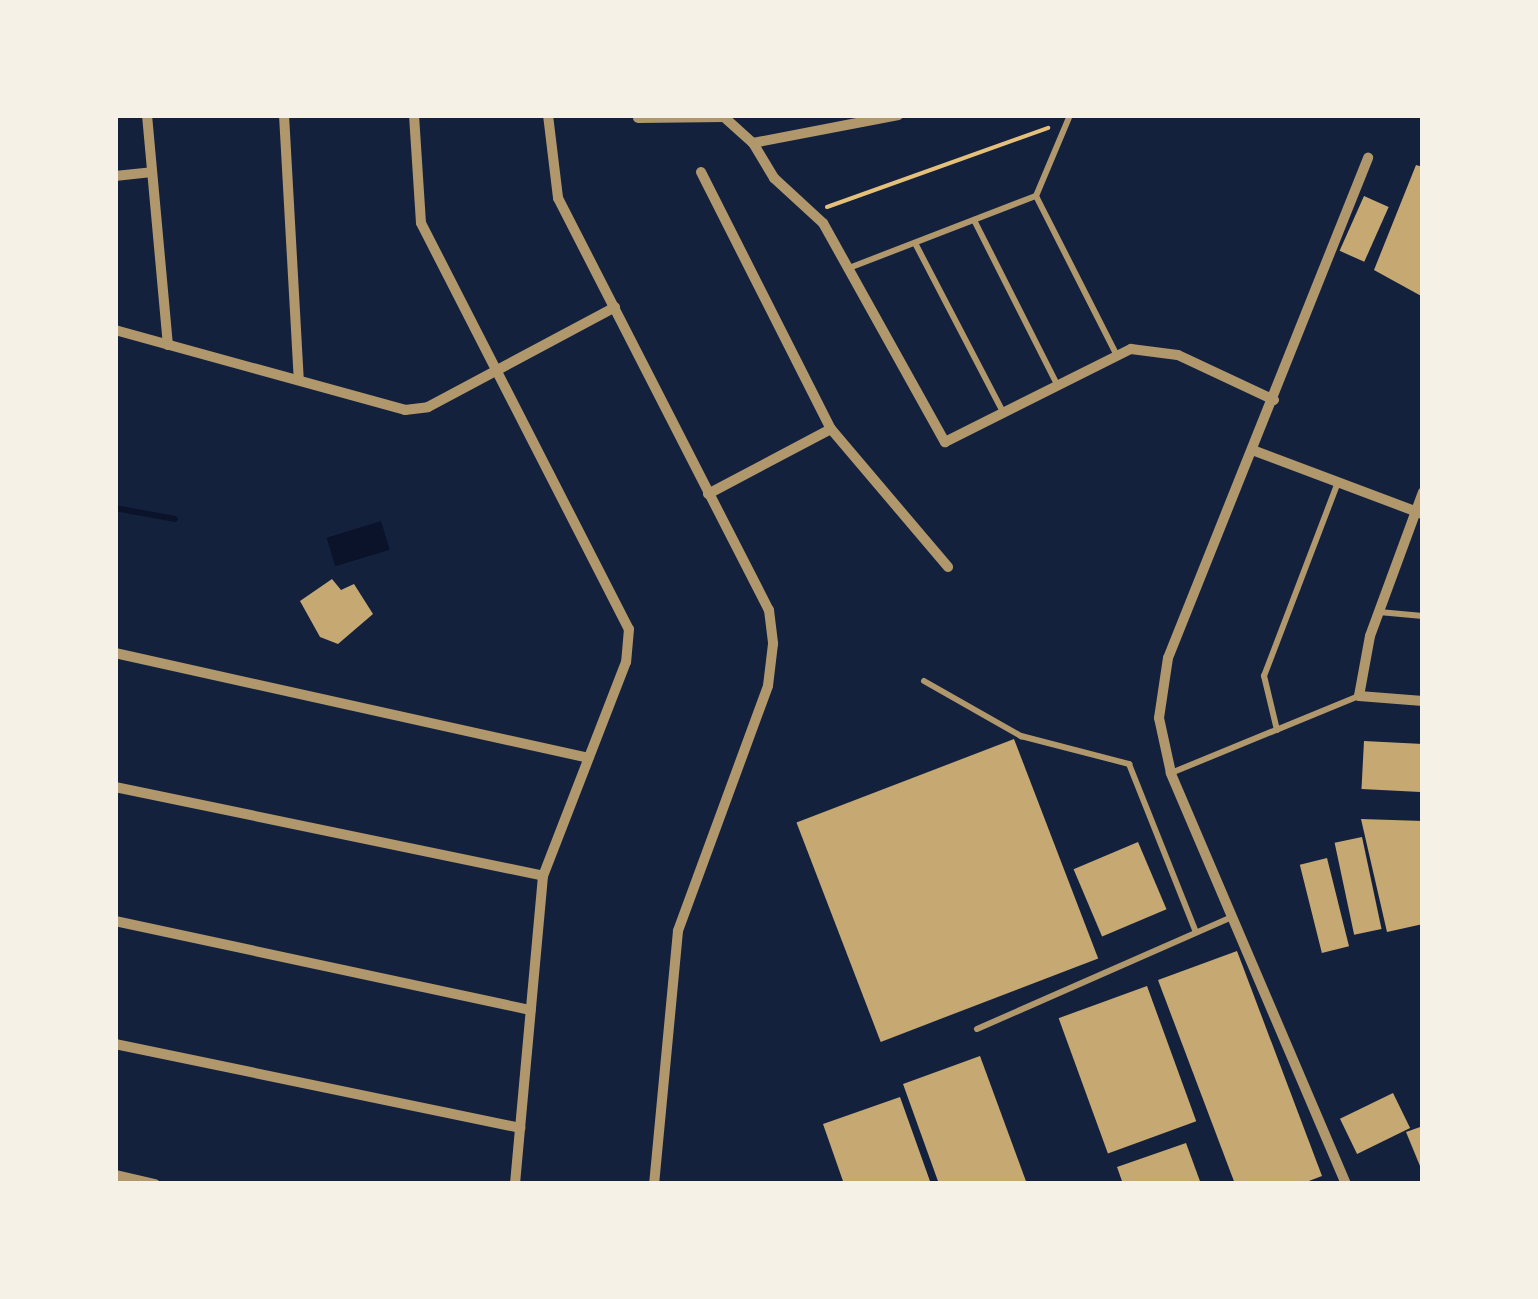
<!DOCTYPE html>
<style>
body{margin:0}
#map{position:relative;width:1538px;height:1299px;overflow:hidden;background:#14213d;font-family:Overpass,sans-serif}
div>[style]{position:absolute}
.water>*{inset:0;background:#0b132b;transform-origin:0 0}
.stream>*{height:6px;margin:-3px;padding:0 3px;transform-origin:3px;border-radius:3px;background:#0b132b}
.building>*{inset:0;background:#c6a872;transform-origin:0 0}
.path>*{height:4px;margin:-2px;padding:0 2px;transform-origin:2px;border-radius:2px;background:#e5c07b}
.service>*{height:6px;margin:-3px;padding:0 3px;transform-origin:3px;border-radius:3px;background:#b1986c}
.minor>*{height:10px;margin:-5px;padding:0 5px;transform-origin:5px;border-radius:5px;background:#b1986c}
span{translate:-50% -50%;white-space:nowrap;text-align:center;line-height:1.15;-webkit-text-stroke:8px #f6f1e7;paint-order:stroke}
.frame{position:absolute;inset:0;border:118px solid #f6f1e7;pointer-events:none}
</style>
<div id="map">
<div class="water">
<i style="left:381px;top:521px;width:30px;height:57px;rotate:73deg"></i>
</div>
<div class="stream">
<i style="left:115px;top:508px;width:61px;rotate:10.4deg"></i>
</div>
<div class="building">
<i style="clip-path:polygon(1416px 165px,1423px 167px,1423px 297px,1374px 270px)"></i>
<i style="left:1364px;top:196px;width:27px;height:60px;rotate:24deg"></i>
<i style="clip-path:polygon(332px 579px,341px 590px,354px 584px,373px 614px,338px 644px,320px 637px,300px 601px)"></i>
<i style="left:1014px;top:739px;width:235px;height:233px;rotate:69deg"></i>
<i style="left:1364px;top:741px;width:59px;height:48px;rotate:3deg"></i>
<i style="clip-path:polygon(1361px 819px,1423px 821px,1423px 924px,1387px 932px)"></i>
<i style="left:1362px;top:837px;width:94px;height:28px;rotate:78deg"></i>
<i style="left:1138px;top:842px;width:73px;height:70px;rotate:67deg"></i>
<i style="left:1327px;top:858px;width:91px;height:28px;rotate:76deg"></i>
<i style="clip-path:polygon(1237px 951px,1322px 1176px,1301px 1184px,1235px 1184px,1158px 980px)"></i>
<i style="left:1147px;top:986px;width:144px;height:94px;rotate:70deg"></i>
<i style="clip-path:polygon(980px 1056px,1027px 1184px,939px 1184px,903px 1084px)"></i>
<i style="left:1393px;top:1093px;width:39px;height:59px;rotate:64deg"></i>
<i style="clip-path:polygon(900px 1097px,931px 1184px,844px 1184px,823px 1124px)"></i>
<i style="clip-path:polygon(1423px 1126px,1423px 1165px,1420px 1166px,1406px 1132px)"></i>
<i style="clip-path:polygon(1186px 1143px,1201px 1184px,1123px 1184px,1117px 1167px)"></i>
</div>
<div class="path">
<i style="left:827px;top:207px;width:235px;rotate:-19.7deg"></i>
</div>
<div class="service">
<i style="left:1036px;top:196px;width:177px;rotate:63.1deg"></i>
<i style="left:974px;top:220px;width:184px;rotate:63.2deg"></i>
<i style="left:915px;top:243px;width:191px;rotate:62.5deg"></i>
<i style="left:849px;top:268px;width:200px;rotate:-21.1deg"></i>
<i style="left:1036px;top:196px;width:88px;rotate:-67.2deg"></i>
<i style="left:1379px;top:612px;width:44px;rotate:5.2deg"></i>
<i style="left:924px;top:681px;width:112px;rotate:29.6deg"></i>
<i style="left:1021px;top:736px;width:112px;rotate:14.5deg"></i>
<i style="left:1129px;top:764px;width:181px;rotate:68.3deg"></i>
<i style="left:1277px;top:730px;width:56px;rotate:-103.5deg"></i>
<i style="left:1264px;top:676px;width:204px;rotate:-69.1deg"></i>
<i style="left:1171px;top:773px;width:203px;rotate:-22.3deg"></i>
<i style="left:977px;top:1029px;width:279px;rotate:-23.7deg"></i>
</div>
<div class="minor">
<i style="left:147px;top:115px;width:231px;rotate:84.8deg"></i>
<i style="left:284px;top:115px;width:265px;rotate:86.8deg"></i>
<i style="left:414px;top:115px;width:108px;rotate:86.3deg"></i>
<i style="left:421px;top:223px;width:456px;rotate:62.9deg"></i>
<i style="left:629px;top:629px;width:33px;rotate:95deg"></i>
<i style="left:626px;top:662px;width:230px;rotate:111.2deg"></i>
<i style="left:543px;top:876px;width:309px;rotate:95.2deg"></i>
<i style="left:548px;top:115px;width:84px;rotate:83.1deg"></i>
<i style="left:558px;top:198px;width:463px;rotate:62.9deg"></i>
<i style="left:769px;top:610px;width:34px;rotate:83deg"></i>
<i style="left:773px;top:644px;width:42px;rotate:96.8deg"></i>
<i style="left:768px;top:686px;width:261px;rotate:110.2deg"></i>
<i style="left:678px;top:931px;width:254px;rotate:95.4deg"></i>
<i style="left:638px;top:118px;width:86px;rotate:-0.7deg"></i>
<i style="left:724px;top:117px;width:39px;rotate:42deg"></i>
<i style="left:753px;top:143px;width:41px;rotate:59deg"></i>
<i style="left:774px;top:178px;width:67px;rotate:42.6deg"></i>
<i style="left:823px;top:223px;width:251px;rotate:60.9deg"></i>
<i style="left:945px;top:442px;width:208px;rotate:-26.6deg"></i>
<i style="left:1131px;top:349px;width:47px;rotate:7.3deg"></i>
<i style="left:1178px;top:355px;width:106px;rotate:25.1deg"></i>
<i style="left:753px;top:143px;width:148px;rotate:-10.9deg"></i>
<i style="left:701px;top:172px;width:288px;rotate:63.2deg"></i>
<i style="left:831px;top:429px;width:181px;rotate:49.7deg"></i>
<i style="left:115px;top:176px;width:37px;rotate:-6deg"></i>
<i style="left:115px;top:330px;width:301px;rotate:15.4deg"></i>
<i style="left:405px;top:410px;width:23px;rotate:-7deg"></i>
<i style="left:428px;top:407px;width:212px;rotate:-28.1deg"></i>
<i style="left:1255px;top:451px;width:179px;rotate:20.6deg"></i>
<i style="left:1423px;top:492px;width:153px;rotate:110.2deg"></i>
<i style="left:1370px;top:636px;width:61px;rotate:100.4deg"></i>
<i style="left:1359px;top:696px;width:64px;rotate:4.5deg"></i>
<i style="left:708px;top:494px;width:139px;rotate:-27.9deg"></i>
<i style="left:115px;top:653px;width:485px;rotate:12.5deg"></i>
<i style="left:115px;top:787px;width:437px;rotate:11.7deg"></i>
<i style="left:115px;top:921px;width:425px;rotate:12.1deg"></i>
<i style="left:115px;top:1044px;width:414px;rotate:11.7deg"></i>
<i style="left:115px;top:1175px;width:41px;rotate:12.7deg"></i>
<i style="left:1346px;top:1184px;width:447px;rotate:-113.1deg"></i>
<i style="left:1171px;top:773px;width:56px;rotate:-102.3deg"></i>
<i style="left:1159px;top:718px;width:61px;rotate:-81.5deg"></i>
<i style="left:1168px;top:658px;width:539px;rotate:-68.2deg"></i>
</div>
<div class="frame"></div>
</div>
